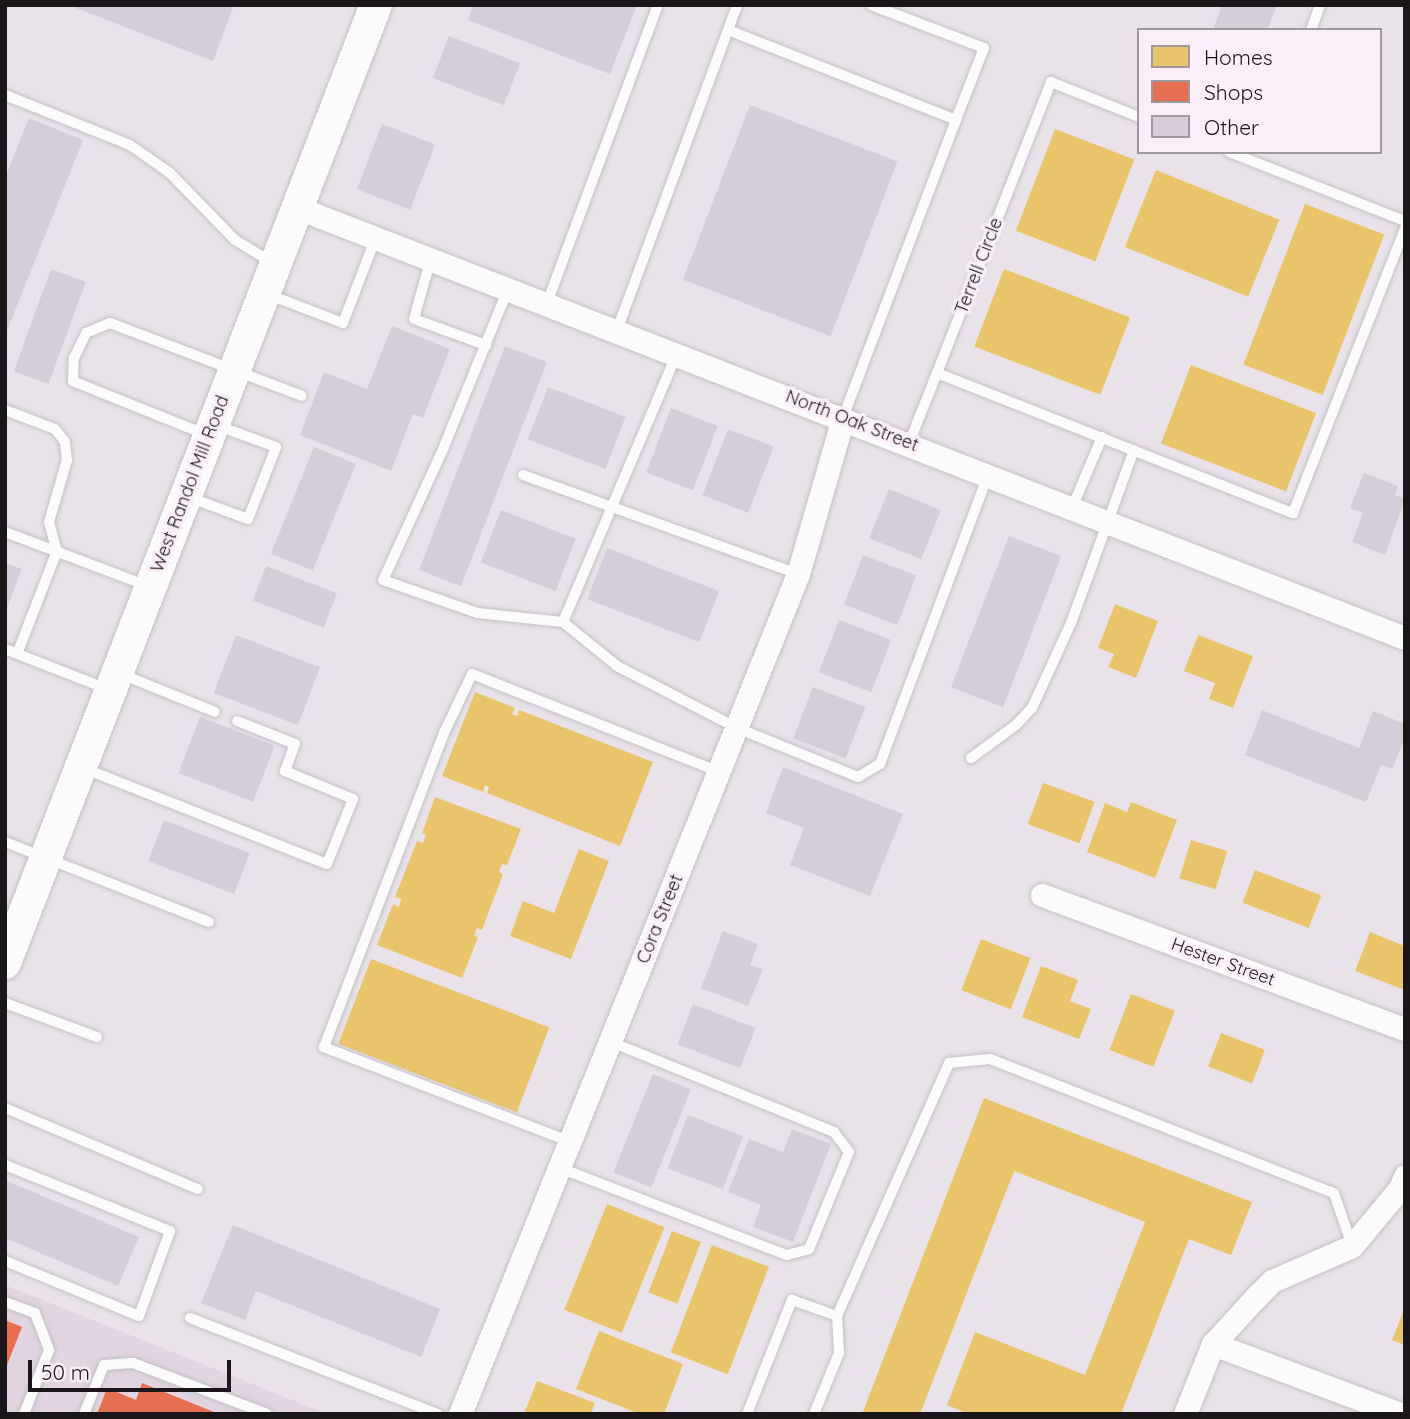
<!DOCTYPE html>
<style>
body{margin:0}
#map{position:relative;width:1410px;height:1419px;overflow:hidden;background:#e9e3e9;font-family:Quicksand,sans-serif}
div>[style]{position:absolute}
.built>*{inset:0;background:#e2d5e1}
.homes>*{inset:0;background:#e9c46a;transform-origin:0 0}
.shops>*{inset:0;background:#e76f51}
.building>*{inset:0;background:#d4cdda;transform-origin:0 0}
.roads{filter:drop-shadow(0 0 2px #c4c0c4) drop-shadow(0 0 2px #c4c0c4)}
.lane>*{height:10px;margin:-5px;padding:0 5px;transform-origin:5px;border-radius:5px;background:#fcfbfc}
.street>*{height:23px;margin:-11.5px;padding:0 11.5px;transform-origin:11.5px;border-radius:11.5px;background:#fcfbfc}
.secondary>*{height:32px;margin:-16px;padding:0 16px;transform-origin:16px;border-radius:16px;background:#fcfbfc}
span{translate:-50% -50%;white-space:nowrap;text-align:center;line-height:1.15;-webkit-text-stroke:7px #faeef8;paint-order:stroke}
.street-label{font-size:18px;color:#1a1619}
.frame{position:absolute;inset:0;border:7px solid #1a1619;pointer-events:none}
.legend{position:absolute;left:1137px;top:28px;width:245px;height:126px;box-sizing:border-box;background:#faeef8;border:2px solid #a0989f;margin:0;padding:9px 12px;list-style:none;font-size:21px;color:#1a1619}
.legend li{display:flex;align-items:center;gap:14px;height:35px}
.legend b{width:35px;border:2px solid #a0989f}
.scale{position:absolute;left:28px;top:1360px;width:203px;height:32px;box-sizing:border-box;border:4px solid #1a1619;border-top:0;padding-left:9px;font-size:21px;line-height:24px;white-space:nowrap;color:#1a1619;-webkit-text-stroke:5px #faeef8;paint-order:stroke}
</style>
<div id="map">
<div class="built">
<i style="clip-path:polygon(5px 1285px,327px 1414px,5px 1414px)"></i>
</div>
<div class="homes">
<i style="left:1055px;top:129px;width:85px;height:109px;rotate:21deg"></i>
<i style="left:1156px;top:170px;width:133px;height:83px;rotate:22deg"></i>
<i style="left:1305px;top:204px;width:85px;height:172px;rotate:21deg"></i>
<i style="left:1004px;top:269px;width:135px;height:83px;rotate:21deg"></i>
<i style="left:1191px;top:365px;width:134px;height:84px;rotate:21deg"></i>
<i style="clip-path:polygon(1115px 604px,1158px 621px,1136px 678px,1108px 667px,1114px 654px,1098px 648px)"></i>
<i style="clip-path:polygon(1198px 635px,1253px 656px,1233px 708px,1209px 699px,1215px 683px,1184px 671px)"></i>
<i style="clip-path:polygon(475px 692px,515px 708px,512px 714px,517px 716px,519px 710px,653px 762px,620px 846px,487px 793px,489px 787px,485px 785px,483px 792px,442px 776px)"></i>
<i style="left:1043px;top:783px;width:55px;height:44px;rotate:20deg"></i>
<i style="clip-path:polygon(435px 797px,521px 829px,507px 865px,502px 864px,499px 872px,503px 874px,482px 930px,477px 928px,474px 936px,478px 937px,462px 978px,377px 945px,393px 904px,399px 907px,401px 899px,395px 897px,417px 841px,423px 843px,426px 835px,422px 833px)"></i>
<i style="clip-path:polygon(1131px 802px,1177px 820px,1155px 878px,1087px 852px,1105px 803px,1127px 812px)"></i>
<i style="left:1191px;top:840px;width:38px;height:40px;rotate:17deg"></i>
<i style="clip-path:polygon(579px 849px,609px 861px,571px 959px,510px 936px,523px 901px,554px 913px)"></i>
<i style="left:1255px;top:870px;width:71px;height:35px;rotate:21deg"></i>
<i style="clip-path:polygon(1370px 932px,1405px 946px,1405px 990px,1355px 971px)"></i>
<i style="left:981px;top:939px;width:53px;height:55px;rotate:21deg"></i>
<i style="left:371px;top:959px;width:191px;height:91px;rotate:21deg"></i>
<i style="clip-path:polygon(1041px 966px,1078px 980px,1070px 1001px,1091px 1009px,1079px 1039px,1022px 1017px)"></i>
<i style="left:1131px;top:994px;width:47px;height:60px;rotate:21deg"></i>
<i style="left:1221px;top:1033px;width:47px;height:36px;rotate:21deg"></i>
<i style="clip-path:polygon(984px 1098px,1252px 1202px,1231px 1255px,1189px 1239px,1121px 1414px,969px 1414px,947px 1405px,975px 1332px,1085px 1375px,1145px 1222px,1014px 1171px,920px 1414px,862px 1414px)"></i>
<i style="left:607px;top:1204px;width:62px;height:114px;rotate:22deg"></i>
<i style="left:672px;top:1231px;width:31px;height:66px;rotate:21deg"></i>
<i style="left:712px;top:1245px;width:61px;height:115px;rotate:21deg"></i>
<i style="clip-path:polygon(1405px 1307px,1405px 1345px,1392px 1340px)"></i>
<i style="clip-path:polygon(599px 1331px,683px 1364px,664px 1414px,640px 1414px,576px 1389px)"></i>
<i style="clip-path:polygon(537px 1381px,595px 1403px,591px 1414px,524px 1414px)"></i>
</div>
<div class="shops">
<i style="clip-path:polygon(5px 1320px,22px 1327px,5px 1370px)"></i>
<i style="clip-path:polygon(142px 1383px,219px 1414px,97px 1414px,107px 1388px,136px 1400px)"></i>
</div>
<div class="building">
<i style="clip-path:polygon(68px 5px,234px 5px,213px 61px)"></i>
<i style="clip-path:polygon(473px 5px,637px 5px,610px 74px,468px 20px)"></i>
<i style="clip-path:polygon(1222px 5px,1277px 5px,1267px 30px,1213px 30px)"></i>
<i style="left:449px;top:36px;width:76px;height:45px;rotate:21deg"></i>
<i style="left:750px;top:105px;width:158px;height:187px;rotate:21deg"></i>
<i style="clip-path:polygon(29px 118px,83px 140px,5px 336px,5px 178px)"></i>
<i style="left:382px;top:124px;width:57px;height:70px;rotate:21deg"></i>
<i style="left:51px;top:269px;width:37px;height:109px;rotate:20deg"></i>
<i style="clip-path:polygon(392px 326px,450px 349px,423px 418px,413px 414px,391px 471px,300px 435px,324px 372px,367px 389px)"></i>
<i style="left:505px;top:346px;width:45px;height:240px;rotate:21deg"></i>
<i style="left:548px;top:387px;width:83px;height:56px;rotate:21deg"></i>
<i style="left:671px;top:408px;width:50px;height:69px;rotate:21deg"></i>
<i style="left:728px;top:429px;width:49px;height:71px;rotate:21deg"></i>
<i style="left:314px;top:447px;width:45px;height:115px;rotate:22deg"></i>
<i style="clip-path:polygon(1364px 473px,1398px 486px,1395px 495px,1405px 499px,1385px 555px,1352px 542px,1363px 513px,1350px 508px)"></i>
<i style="left:889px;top:489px;width:56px;height:53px;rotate:22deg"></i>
<i style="left:501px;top:510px;width:80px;height:56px;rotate:21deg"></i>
<i style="left:1009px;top:536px;width:56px;height:162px;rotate:21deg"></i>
<i style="left:607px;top:548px;width:120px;height:55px;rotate:21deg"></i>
<i style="left:863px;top:555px;width:57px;height:53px;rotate:21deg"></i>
<i style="clip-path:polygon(5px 563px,22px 569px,5px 613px)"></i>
<i style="left:266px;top:566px;width:76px;height:37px;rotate:21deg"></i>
<i style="left:839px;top:620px;width:56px;height:56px;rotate:21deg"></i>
<i style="left:236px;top:635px;width:90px;height:62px;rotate:21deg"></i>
<i style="left:813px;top:687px;width:56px;height:55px;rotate:21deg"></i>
<i style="clip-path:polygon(1262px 710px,1359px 748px,1373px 711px,1405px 724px,1405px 738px,1392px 769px,1381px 765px,1366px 802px,1245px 755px)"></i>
<i style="left:200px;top:717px;width:80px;height:60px;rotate:21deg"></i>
<i style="clip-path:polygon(783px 767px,903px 814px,870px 896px,790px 865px,804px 828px,766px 813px)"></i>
<i style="left:164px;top:820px;width:92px;height:44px;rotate:21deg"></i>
<i style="clip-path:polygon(723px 931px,758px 944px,750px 965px,763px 969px,748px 1006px,701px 988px)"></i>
<i style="left:693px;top:1004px;width:67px;height:43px;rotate:21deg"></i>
<i style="left:653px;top:1074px;width:41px;height:106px;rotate:22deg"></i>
<i style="left:688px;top:1115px;width:59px;height:57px;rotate:21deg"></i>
<i style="clip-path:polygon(792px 1129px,831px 1144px,793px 1242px,753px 1227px,761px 1205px,728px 1192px,749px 1139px,783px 1152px)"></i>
<i style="clip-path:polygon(5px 1180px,139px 1237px,118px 1286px,5px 1238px)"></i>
<i style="clip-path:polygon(233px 1225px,440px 1309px,421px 1357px,256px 1291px,245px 1320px,201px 1303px)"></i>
</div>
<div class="roads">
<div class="lane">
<i style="left:871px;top:5px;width:121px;rotate:20.8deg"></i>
<i style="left:984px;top:48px;width:77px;rotate:111.3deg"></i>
<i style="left:728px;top:30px;width:245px;rotate:21.5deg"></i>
<i style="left:956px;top:120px;width:319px;rotate:110.8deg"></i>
<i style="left:1311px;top:30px;width:27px;rotate:-70deg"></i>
<i style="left:5px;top:95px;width:135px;rotate:21.8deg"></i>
<i style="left:130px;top:145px;width:49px;rotate:35deg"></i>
<i style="left:170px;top:173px;width:93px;rotate:45.9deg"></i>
<i style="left:235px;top:240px;width:44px;rotate:31.2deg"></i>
<i style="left:1139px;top:117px;width:95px;rotate:-158.3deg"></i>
<i style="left:1051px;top:82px;width:313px;rotate:111.4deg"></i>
<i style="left:937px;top:373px;width:383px;rotate:21.5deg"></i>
<i style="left:1293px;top:513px;width:306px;rotate:-68.5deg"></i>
<i style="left:1229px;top:152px;width:189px;rotate:21.4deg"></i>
<i style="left:431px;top:258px;width:63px;rotate:105.6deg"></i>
<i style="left:414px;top:319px;width:77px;rotate:19.9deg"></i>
<i style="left:508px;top:289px;width:170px;rotate:112.1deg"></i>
<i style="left:444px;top:447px;width:146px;rotate:114.6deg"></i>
<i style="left:383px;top:580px;width:100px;rotate:19.3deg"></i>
<i style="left:477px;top:613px;width:86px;rotate:6deg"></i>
<i style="left:563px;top:622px;width:70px;rotate:39.2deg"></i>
<i style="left:617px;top:666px;width:135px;rotate:27.3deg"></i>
<i style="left:737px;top:728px;width:131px;rotate:22deg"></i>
<i style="left:858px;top:777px;width:26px;rotate:-31deg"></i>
<i style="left:880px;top:764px;width:309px;rotate:-69.5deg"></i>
<i style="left:267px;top:294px;width:81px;rotate:20.9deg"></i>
<i style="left:343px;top:323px;width:92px;rotate:-69deg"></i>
<i style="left:547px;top:303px;width:318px;rotate:-69.6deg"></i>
<i style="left:617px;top:330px;width:346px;rotate:-69.7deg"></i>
<i style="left:5px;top:410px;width:53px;rotate:20.8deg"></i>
<i style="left:55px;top:429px;width:16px;rotate:52deg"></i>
<i style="left:65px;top:442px;width:18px;rotate:84deg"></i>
<i style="left:67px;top:460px;width:65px;rotate:106.2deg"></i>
<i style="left:49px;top:522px;width:30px;rotate:75deg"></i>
<i style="left:57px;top:551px;width:110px;rotate:111.2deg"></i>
<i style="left:207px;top:435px;width:144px;rotate:-158.1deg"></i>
<i style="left:73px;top:381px;width:23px;rotate:-88deg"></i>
<i style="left:74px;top:358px;width:28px;rotate:-64deg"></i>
<i style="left:86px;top:333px;width:26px;rotate:-23deg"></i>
<i style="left:110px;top:323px;width:205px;rotate:20.8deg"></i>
<i style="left:909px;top:443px;width:75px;rotate:-68.2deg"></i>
<i style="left:523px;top:475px;width:292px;rotate:19.8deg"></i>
<i style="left:188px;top:497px;width:64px;rotate:20.1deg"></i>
<i style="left:248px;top:519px;width:77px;rotate:-68.7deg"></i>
<i style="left:276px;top:447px;width:64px;rotate:-159.9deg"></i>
<i style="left:1072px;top:508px;width:77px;rotate:-67.1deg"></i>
<i style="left:5px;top:532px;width:153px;rotate:20.7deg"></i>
<i style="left:563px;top:622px;width:291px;rotate:-67deg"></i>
<i style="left:5px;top:649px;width:110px;rotate:21.4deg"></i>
<i style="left:121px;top:674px;width:101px;rotate:22deg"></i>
<i style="left:971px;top:758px;width:56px;rotate:-36.3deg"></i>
<i style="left:1016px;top:725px;width:23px;rotate:-47deg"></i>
<i style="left:1032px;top:708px;width:94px;rotate:-65.4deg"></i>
<i style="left:1071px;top:623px;width:184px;rotate:-70deg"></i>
<i style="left:83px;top:768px;width:262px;rotate:21.5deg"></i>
<i style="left:327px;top:864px;width:70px;rotate:-68.2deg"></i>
<i style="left:353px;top:799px;width:74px;rotate:-157.6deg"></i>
<i style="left:285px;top:771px;width:29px;rotate:-70deg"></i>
<i style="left:295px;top:744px;width:62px;rotate:-158.4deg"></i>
<i style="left:5px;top:842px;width:219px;rotate:21.4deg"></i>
<i style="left:5px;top:1003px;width:98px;rotate:20.3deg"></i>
<i style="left:5px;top:1108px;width:209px;rotate:22.8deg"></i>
<i style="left:571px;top:1142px;width:265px;rotate:-159deg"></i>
<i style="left:324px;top:1047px;width:336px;rotate:-69.1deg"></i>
<i style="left:444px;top:733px;width:65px;rotate:-64.6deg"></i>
<i style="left:472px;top:674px;width:266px;rotate:21.6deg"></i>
<i style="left:5px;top:1165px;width:178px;rotate:21.8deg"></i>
<i style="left:170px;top:1231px;width:90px;rotate:110deg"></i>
<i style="left:139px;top:1316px;width:145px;rotate:-157.7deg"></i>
<i style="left:560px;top:1168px;width:243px;rotate:21deg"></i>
<i style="left:787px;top:1255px;width:23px;rotate:-15deg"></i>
<i style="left:809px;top:1249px;width:105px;rotate:-67.6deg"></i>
<i style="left:849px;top:1152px;width:25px;rotate:-127deg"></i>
<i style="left:834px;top:1132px;width:240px;rotate:-158deg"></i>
<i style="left:5px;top:1302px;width:32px;rotate:20deg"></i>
<i style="left:35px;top:1313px;width:40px;rotate:69deg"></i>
<i style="left:49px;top:1350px;width:69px;rotate:111.3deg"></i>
<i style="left:190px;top:1318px;width:266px;rotate:21.2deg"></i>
<i style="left:84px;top:1414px;width:53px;rotate:-67.8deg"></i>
<i style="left:104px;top:1365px;width:29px;rotate:-4deg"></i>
<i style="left:133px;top:1363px;width:143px;rotate:20.8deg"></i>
<i style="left:747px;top:1414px;width:123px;rotate:-68.5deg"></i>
<i style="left:792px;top:1300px;width:48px;rotate:19.6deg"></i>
<i style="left:837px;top:1316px;width:277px;rotate:-66.1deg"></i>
<i style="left:949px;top:1063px;width:41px;rotate:-5.6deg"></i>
<i style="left:990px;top:1059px;width:369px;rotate:21.3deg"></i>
<i style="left:1334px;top:1193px;width:56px;rotate:71.2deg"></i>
<i style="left:814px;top:1414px;width:66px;rotate:-67.7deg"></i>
<i style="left:839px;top:1353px;width:37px;rotate:-93deg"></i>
</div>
<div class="street">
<i style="left:298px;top:208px;width:1188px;rotate:21.23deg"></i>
<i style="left:1042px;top:895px;width:387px;rotate:20.3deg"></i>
<i style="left:1213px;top:1344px;width:200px;rotate:20.5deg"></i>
<i style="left:460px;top:1414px;width:905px;rotate:-68.08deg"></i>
<i style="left:798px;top:574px;width:162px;rotate:-73.9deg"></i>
<i style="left:1185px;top:1414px;width:75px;rotate:-68.2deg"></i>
<i style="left:1213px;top:1344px;width:64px;rotate:-47.5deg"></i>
<i style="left:1256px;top:1297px;width:23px;rotate:-45deg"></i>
<i style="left:1272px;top:1281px;width:87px;rotate:-23.6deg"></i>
<i style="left:1352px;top:1246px;width:75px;rotate:-50.4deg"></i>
<i style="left:1400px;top:1188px;width:13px;rotate:-67deg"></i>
</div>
<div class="secondary">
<i style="left:5px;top:963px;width:1027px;rotate:-68.83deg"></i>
</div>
</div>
<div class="street-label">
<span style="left:979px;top:266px;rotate:-69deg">Terrell Circle</span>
<span style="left:852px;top:421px;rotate:21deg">North Oak Street</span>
<span style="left:190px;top:484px;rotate:-69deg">West Randol Mill Road</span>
<span style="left:660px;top:919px;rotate:-68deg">Cora Street</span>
<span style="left:1223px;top:962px;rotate:20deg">Hester Street</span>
</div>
<div class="frame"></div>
<ul class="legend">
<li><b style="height:19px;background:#e9c46a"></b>Homes</li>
<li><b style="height:19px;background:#e76f51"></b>Shops</li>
<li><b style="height:19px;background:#d4cdda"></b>Other</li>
</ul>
<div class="scale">50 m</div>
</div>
